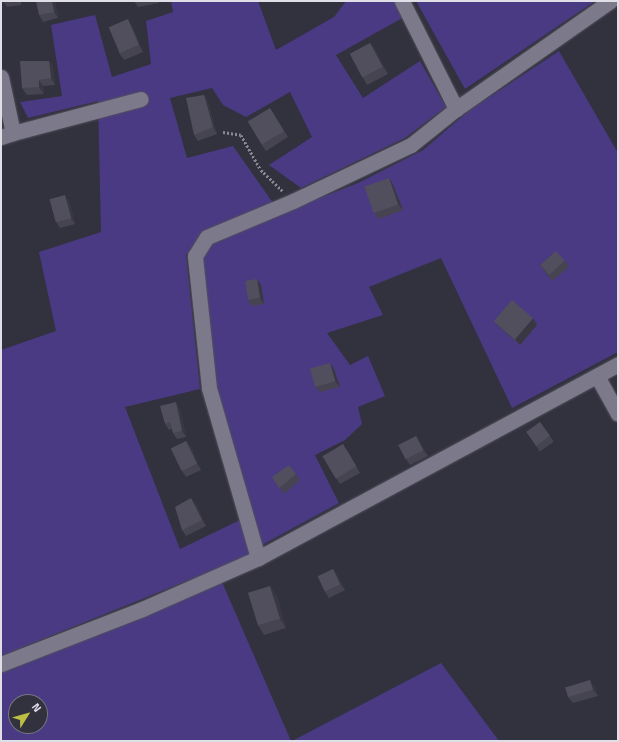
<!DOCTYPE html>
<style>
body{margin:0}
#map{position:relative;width:619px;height:742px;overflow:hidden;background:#32313e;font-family:"Titillium Web",sans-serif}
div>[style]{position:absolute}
.green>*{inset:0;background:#4a3a84}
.path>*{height:2.5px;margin-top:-1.25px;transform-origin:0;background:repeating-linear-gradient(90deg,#898893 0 2px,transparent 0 4px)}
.roads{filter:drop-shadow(0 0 1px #51505c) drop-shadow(0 0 1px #51505c)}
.street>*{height:15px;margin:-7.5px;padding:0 7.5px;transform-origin:7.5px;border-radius:7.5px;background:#7c7a8a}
.wall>*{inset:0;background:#464451;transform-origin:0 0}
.shaded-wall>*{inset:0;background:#393742}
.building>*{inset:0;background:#514f5e;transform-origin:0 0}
span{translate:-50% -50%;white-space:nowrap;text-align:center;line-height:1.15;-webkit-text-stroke:4px #32313e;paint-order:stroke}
.frame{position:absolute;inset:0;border:2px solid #e0dfe8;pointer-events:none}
.north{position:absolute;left:8px;top:694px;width:40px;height:40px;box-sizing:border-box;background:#32313e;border:1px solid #787782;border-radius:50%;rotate:53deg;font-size:11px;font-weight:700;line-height:16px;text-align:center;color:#e0dfe8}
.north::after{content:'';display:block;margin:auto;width:14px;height:18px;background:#bebf42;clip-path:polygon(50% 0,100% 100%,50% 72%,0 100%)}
</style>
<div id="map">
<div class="green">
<i style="clip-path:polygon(171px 1px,258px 1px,276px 50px,334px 17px,346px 1px,398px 1px,406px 16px,336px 55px,363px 98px,420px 61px,446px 107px,405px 138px,301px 188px,269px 165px,312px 137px,290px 92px,246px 117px,223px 105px,212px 88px,170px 98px,187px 158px,233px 146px,273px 203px,204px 232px,186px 255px,200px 389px,125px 407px,180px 549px,240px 520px,251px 555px,1px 656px,1px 350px,56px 331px,39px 252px,101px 232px,98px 101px,28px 118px,20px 102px,62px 96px,51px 25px,95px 15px,112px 77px,151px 64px,146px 21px,173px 12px)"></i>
<i style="clip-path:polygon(416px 1px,595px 1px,465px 89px)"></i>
<i style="clip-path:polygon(559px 51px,618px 153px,618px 352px,512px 408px,441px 258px,369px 287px,383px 315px,327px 333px,350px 365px,368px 356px,385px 396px,358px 407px,362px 424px,345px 440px,315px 455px,339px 503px,262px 545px,217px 389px,203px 259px,214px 239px,358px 183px,423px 150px,470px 110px)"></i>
<i style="clip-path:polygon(evenodd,222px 582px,291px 741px,1px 741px,1px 673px,222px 582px,16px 702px,40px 702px,40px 726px,16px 726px,16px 702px)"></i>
<i style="clip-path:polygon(441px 663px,499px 741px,291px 741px,292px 741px)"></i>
</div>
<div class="path">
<i style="left:223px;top:132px;width:18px;rotate:9deg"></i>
<i style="left:241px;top:135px;width:40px;rotate:60.3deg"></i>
<i style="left:261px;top:170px;width:30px;rotate:44deg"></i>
</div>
<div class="roads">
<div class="street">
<i style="left:402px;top:1px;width:121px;rotate:63.4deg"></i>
<i style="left:1px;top:77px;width:57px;rotate:77.9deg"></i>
<i style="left:13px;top:133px;width:13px;rotate:162deg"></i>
<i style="left:13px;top:133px;width:132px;rotate:-14.9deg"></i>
<i style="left:597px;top:376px;width:43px;rotate:61.1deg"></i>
<i style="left:258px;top:558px;width:177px;rotate:-106.1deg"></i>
<i style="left:209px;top:388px;width:133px;rotate:-96.1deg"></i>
<i style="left:195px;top:256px;width:22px;rotate:-58deg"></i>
<i style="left:207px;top:237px;width:93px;rotate:-22.7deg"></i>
<i style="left:293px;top:201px;width:131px;rotate:-25.4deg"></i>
<i style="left:411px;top:145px;width:58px;rotate:-38.7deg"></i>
<i style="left:456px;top:109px;width:188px;rotate:-35deg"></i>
<i style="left:1px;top:664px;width:151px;rotate:-21.3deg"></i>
<i style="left:142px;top:609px;width:127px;rotate:-23.7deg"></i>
<i style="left:258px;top:558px;width:409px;rotate:-28.3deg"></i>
</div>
</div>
<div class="wall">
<i style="clip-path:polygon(3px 1px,21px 1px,21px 5px,7px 7px)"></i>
<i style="clip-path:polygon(55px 1px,58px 18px,43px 22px,39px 15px)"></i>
<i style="clip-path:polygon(134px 1px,159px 1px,159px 3px,138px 7px)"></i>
<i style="clip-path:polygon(132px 26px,143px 52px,124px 60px,119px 53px)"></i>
<i style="clip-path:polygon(370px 43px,375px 49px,388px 74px,367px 85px,363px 78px)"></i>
<i style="clip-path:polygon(49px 61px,53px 67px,55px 85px,43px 86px,44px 94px,27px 95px,22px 88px)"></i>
<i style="clip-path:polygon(204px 95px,208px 102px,217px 134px,198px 141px,194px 135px)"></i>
<i style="clip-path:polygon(270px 108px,288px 137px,266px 151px,261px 144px)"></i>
<i style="clip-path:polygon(389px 178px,393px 185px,403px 210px,379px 219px,374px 213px)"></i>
<i style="clip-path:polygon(69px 201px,75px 224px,60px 228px,56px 222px)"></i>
<i style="clip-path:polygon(565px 261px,569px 267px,552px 281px,539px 264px)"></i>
<i style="clip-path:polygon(261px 285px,264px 304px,252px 306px,248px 300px)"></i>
<i style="clip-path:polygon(533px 318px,537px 325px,520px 345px,499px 327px,494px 321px)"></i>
<i style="clip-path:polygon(334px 369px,340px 387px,320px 392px,315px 386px)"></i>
<i style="clip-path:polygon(180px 409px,186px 437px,177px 439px,173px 433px,172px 429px,169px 430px,165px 424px)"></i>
<i style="left:540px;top:422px;width:24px;height:17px;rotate:55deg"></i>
<i style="clip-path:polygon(416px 436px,420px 442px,428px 456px,410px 465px,406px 459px)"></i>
<i style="clip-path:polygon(186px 441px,191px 447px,201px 470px,186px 477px,182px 471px)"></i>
<i style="clip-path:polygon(347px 450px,360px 473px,340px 484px,336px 478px)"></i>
<i style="clip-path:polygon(296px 474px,300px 480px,284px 494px,272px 477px)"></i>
<i style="clip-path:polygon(196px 504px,206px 526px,186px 536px,182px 530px)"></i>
<i style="clip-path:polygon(333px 569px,338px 576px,345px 590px,329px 598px,325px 592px)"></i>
<i style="clip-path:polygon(277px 596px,286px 628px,264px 635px,258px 625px)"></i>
<i style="clip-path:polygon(594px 686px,598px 696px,573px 703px,568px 697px)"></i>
</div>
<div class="shaded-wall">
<i style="clip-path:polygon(52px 1px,55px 1px,58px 18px,54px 12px)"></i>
<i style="clip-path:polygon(128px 19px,132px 26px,143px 52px,139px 45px)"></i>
<i style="clip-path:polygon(370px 43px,375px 49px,388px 74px,383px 67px)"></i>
<i style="clip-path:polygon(49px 61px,53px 67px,55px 85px,51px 78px)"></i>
<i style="clip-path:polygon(39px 80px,43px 86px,44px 94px,39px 87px)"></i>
<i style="clip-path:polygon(204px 95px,208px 102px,217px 134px,213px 127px)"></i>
<i style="clip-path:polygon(389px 178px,393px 185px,403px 210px,398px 204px)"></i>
<i style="clip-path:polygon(65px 195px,69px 201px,75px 224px,71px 218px)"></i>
<i style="clip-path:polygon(257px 279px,261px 285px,264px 304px,260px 298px)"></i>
<i style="clip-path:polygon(533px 318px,537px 325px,520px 345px,515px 339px)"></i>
<i style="clip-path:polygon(330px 363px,334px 369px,340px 387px,335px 381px)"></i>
<i style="clip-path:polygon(176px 402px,180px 409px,186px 437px,182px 431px)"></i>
<i style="clip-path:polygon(416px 436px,420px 442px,428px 456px,423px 450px)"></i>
<i style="clip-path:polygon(186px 441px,191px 447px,201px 470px,197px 464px)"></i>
<i style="clip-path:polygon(191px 498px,196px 504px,206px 526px,202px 520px)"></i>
<i style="clip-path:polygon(333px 569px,338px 576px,345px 590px,340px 584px)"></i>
<i style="clip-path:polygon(270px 586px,277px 596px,286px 628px,280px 619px)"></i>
<i style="clip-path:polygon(590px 680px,594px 686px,598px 696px,593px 690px)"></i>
</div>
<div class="building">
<i style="clip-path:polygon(36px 1px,52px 1px,54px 12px,39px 15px)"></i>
<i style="left:128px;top:19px;width:28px;height:21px;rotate:67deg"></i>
<i style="left:370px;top:43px;width:27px;height:23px;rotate:62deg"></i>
<i style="clip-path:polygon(20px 61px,49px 61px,51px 78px,39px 80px,39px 87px,22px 88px)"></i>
<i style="clip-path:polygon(204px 95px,213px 127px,194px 135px,186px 98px)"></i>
<i style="left:270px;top:108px;width:27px;height:26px;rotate:59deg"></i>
<i style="left:389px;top:178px;width:28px;height:26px;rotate:71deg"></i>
<i style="left:65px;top:195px;width:24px;height:16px;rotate:75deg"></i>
<i style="left:556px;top:251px;width:13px;height:21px;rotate:48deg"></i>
<i style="left:257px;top:279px;width:19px;height:12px;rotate:81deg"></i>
<i style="left:512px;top:300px;width:28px;height:28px;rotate:41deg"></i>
<i style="left:330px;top:363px;width:19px;height:21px;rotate:74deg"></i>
<i style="clip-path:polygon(176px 402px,182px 431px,173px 433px,170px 422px,165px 424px,160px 406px)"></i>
<i style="left:540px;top:422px;width:17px;height:17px;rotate:54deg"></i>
<i style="left:416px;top:436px;width:16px;height:20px;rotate:63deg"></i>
<i style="left:186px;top:441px;width:25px;height:17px;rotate:64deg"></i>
<i style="left:343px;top:444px;width:26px;height:24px;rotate:59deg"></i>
<i style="clip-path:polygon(289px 465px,296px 474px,279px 488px,272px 477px)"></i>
<i style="clip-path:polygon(191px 498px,202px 520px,182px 530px,175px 507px)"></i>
<i style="left:333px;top:569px;width:17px;height:17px;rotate:65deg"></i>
<i style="left:270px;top:586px;width:34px;height:23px;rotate:73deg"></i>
<i style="left:590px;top:680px;width:10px;height:26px;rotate:73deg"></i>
</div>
<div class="frame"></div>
<div class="north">N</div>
</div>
